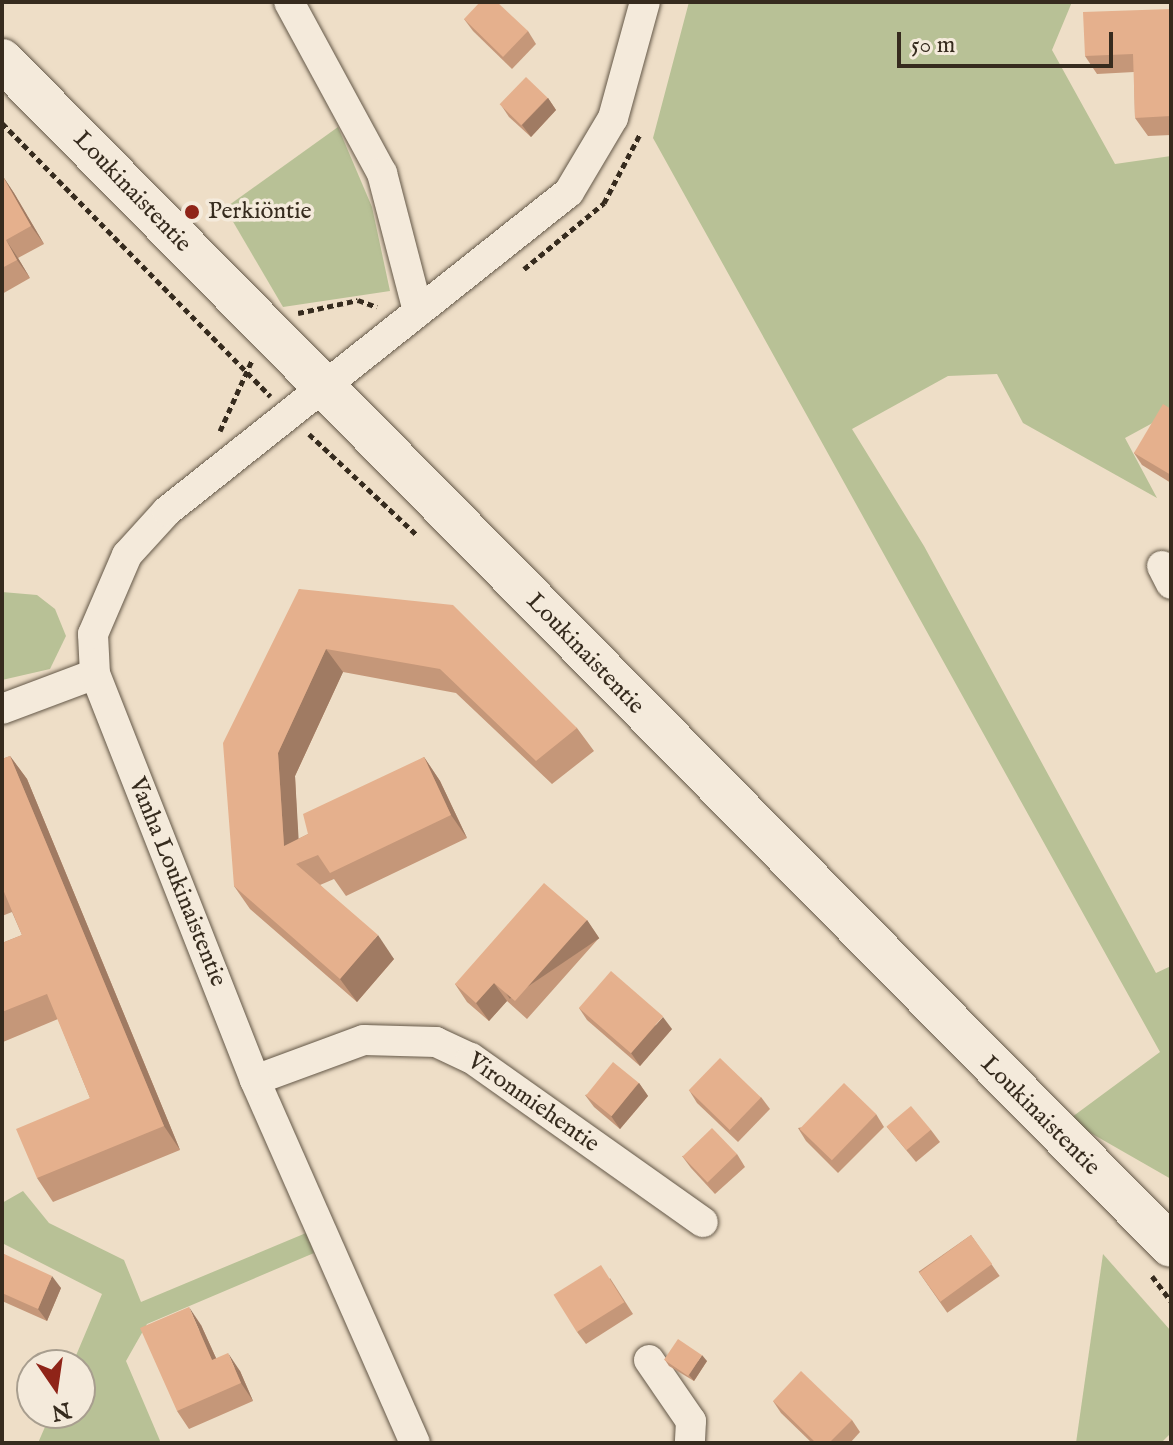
<!DOCTYPE html>
<meta charset="utf-8">
<style>
body{margin:0}
#map{position:relative;width:1173px;height:1445px;overflow:hidden;background:#eedec7;font-family:"IM FELL English",serif}
div>[style]{position:absolute}
.green>*{inset:0;background:#b8c196}
.path>*{height:5px;margin-top:-2.5px;transform-origin:0;background:repeating-linear-gradient(90deg,#362b1e 0 6px,transparent 0 10px)}
.roads{filter:drop-shadow(0 0 2px #645848) drop-shadow(0 0 2px #645848)}
.street>*{height:30px;margin:-15px;padding:0 15px;transform-origin:15px;border-radius:15px;background:#f4eadb}
.secondary>*{height:42px;margin:-21px;padding:0 21px;transform-origin:21px;border-radius:21px;background:#f4eadb}
.wall>*{inset:0;background:#c59779;transform-origin:0 0}
.shaded-wall>*{inset:0;background:#a07b63;transform-origin:0 0}
.building>*{inset:0;background:#e5b08d;transform-origin:0 0}
.dots>*{width:22px;height:22px;translate:-50% -50%;box-sizing:border-box;border:4px solid #f4eadb;border-radius:50%}
span{translate:-50% -50%;white-space:nowrap;text-align:center;line-height:1.15;-webkit-text-stroke:7px #f4eadb;paint-order:stroke}
.street-label{font-size:24px;color:#362b1e}
.poi-label{font-size:24px;color:#362b1e}
.left{translate:0 -50%;text-align:left}
.frame{position:absolute;inset:0;border:4px solid #362b1e;pointer-events:none}
.north{position:absolute;left:16px;top:1349px;width:80px;height:80px;box-sizing:border-box;background:#f4eadb;border:2px solid #a89e8f;border-radius:50%;rotate:167deg;font-size:22px;font-weight:700;line-height:32px;text-align:center;color:#362b1e}
.north::after{content:'';display:block;margin:auto;width:28px;height:36px;background:#8f2418;clip-path:polygon(50% 0,100% 100%,50% 72%,0 100%)}
.scale{position:absolute;left:897px;top:32px;width:216px;height:36px;box-sizing:border-box;border:4px solid #362b1e;border-top:0;padding-left:10px;font-size:24px;line-height:28px;white-space:nowrap;color:#362b1e;-webkit-text-stroke:6px #f4eadb;paint-order:stroke}
</style>
<div id="map">
<div class="green">
<i style="clip-path:polygon(689px 2px,1072px 2px,1052px 50px,1115px 164px,1171px 156px,1171px 413px,1125px 438px,1157px 498px,1023px 423px,997px 374px,948px 376px,852px 429px,924px 546px,1156px 973px,1171px 966px,1171px 1179px,1068px 1120px,1160px 1052px,653px 138px)"></i>
<i style="clip-path:polygon(338px 127px,372px 207px,390px 291px,283px 307px,225px 208px)"></i>
<i style="clip-path:polygon(2px 592px,37px 595px,55px 609px,66px 636px,50px 669px,2px 680px)"></i>
<i style="clip-path:polygon(23px 1191px,49px 1223px,124px 1260px,141px 1302px,306px 1233px,314px 1253px,147px 1324px,126px 1361px,161px 1443px,38px 1443px,51px 1413px,80px 1413px,80px 1365px,72px 1365px,102px 1294px,2px 1243px,2px 1203px)"></i>
<i style="clip-path:polygon(1103px 1254px,1171px 1331px,1171px 1433px,1161px 1443px,1076px 1443px)"></i>
</div>
<div class="path">
<i style="left:2px;top:123px;width:383px;rotate:45.5deg"></i>
<i style="left:524px;top:269px;width:104px;rotate:-39.5deg"></i>
<i style="left:604px;top:203px;width:78px;rotate:-62.4deg"></i>
<i style="left:298px;top:313px;width:61px;rotate:-12.2deg"></i>
<i style="left:358px;top:300px;width:20px;rotate:20deg"></i>
<i style="left:220px;top:431px;width:78px;rotate:-65.7deg"></i>
<i style="left:309px;top:434px;width:149px;rotate:43.1deg"></i>
<i style="left:1152px;top:1276px;width:31px;rotate:53deg"></i>
</div>
<div class="roads">
<div class="street">
<i style="left:289px;top:2px;width:195px;rotate:61.5deg"></i>
<i style="left:382px;top:173px;width:143px;rotate:75.4deg"></i>
<i style="left:1162px;top:566px;width:20px;rotate:63deg"></i>
<i style="left:2px;top:709px;width:99px;rotate:-20.6deg"></i>
<i style="left:255px;top:1080px;width:116px;rotate:-20.2deg"></i>
<i style="left:364px;top:1040px;width:72px;rotate:1.6deg"></i>
<i style="left:436px;top:1042px;width:38px;rotate:25deg"></i>
<i style="left:471px;top:1058px;width:284px;rotate:35.3deg"></i>
<i style="left:649px;top:1360px;width:74px;rotate:55.5deg"></i>
<i style="left:691px;top:1421px;width:22px;rotate:93deg"></i>
<i style="left:415px;top:1443px;width:397px;rotate:-113.8deg"></i>
<i style="left:255px;top:1080px;width:436px;rotate:-111.5deg"></i>
<i style="left:95px;top:674px;width:40px;rotate:-92.9deg"></i>
<i style="left:93px;top:634px;width:86px;rotate:-66.7deg"></i>
<i style="left:127px;top:555px;width:59px;rotate:-47.7deg"></i>
<i style="left:167px;top:511px;width:513px;rotate:-38.43deg"></i>
<i style="left:569px;top:192px;width:86px;rotate:-59.3deg"></i>
<i style="left:613px;top:118px;width:120px;rotate:-74.6deg"></i>
</div>
<div class="secondary">
<i style="left:2px;top:60px;width:1665px;rotate:45.41deg"></i>
</div>
</div>
<div class="wall">
<i style="clip-path:polygon(1171px 9px,1171px 135px,1148px 136px,1135px 118px,1134px 72px,1097px 74px,1085px 56px)"></i>
<i style="clip-path:polygon(464px 19px,528px 31px,536px 44px,512px 69px,473px 31px)"></i>
<i style="clip-path:polygon(548px 98px,556px 110px,531px 137px,509px 117px,501px 105px)"></i>
<i style="clip-path:polygon(2px 175px,14px 193px,44px 244px,18px 258px,30px 278px,2px 294px)"></i>
<i style="clip-path:polygon(1171px 409px,1171px 483px,1142px 465px,1134px 453px)"></i>
<i style="clip-path:polygon(299px 589px,577px 728px,594px 751px,552px 784px,456px 693px,343px 672px,295px 776px,298px 839px,308px 834px,424px 757px,440px 781px,467px 838px,346px 896px,334px 879px,320px 885px,394px 959px,357px 1002px,250px 909px,234px 886px)"></i>
<i style="clip-path:polygon(10px 756px,27px 779px,180px 1150px,53px 1202px,37px 1178px,90px 1098px,58px 1019px,3px 1042px,2px 1040px,2px 943px,22px 935px,12px 912px,2px 916px,2px 759px)"></i>
<i style="clip-path:polygon(587px 920px,599px 938px,527px 1019px,507px 1001px,489px 1021px,467px 1002px,455px 984px)"></i>
<i style="clip-path:polygon(579px 1008px,672px 1029px,640px 1066px,587px 1020px)"></i>
<i style="clip-path:polygon(639px 1083px,648px 1096px,620px 1129px,594px 1107px,585px 1095px)"></i>
<i style="clip-path:polygon(689px 1090px,761px 1097px,770px 1109px,738px 1142px,697px 1103px)"></i>
<i style="clip-path:polygon(876px 1114px,884px 1127px,838px 1173px,806px 1141px,798px 1128px)"></i>
<i style="clip-path:polygon(887px 1127px,931px 1130px,940px 1142px,916px 1162px)"></i>
<i style="clip-path:polygon(737px 1154px,745px 1167px,715px 1194px,691px 1168px,682px 1156px)"></i>
<i style="left:971px;top:1235px;width:50px;height:64px;rotate:55deg"></i>
<i style="clip-path:polygon(2px 1253px,61px 1288px,47px 1321px,2px 1301px)"></i>
<i style="clip-path:polygon(610px 1278px,633px 1314px,586px 1344px,577px 1332px)"></i>
<i style="clip-path:polygon(201px 1325px,216px 1358px,240px 1371px,253px 1401px,189px 1429px,177px 1411px)"></i>
<i style="clip-path:polygon(665px 1360px,707px 1361px,694px 1381px,669px 1366px)"></i>
<i style="clip-path:polygon(773px 1401px,852px 1420px,860px 1432px,850px 1443px,812px 1443px,781px 1413px)"></i>
</div>
<div class="shaded-wall">
<i style="clip-path:polygon(548px 98px,556px 110px,531px 137px,522px 125px)"></i>
<i style="clip-path:polygon(2px 175px,14px 193px,44px 244px,31px 226px)"></i>
<i style="clip-path:polygon(6px 240px,18px 258px,30px 278px,17px 260px)"></i>
<i style="clip-path:polygon(326px 649px,343px 672px,295px 776px,300px 863px,284px 846px,278px 753px)"></i>
<i style="clip-path:polygon(10px 756px,27px 779px,180px 1150px,164px 1126px)"></i>
<i style="clip-path:polygon(424px 757px,440px 781px,467px 838px,451px 815px)"></i>
<i style="left:587px;top:920px;width:22px;height:108px;rotate:56deg"></i>
<i style="clip-path:polygon(378px 935px,394px 959px,357px 1002px,340px 979px)"></i>
<i style="clip-path:polygon(494px 983px,507px 1001px,489px 1021px,476px 1003px)"></i>
<i style="clip-path:polygon(663px 1017px,672px 1029px,640px 1066px,631px 1053px)"></i>
<i style="clip-path:polygon(639px 1083px,648px 1096px,620px 1129px,611px 1116px)"></i>
<i style="clip-path:polygon(52px 1276px,61px 1288px,47px 1321px,38px 1309px)"></i>
<i style="clip-path:polygon(189px 1307px,201px 1325px,225px 1378px,212px 1360px)"></i>
<i style="clip-path:polygon(228px 1353px,240px 1371px,253px 1401px,241px 1383px)"></i>
<i style="clip-path:polygon(702px 1355px,707px 1361px,694px 1381px,689px 1375px)"></i>
</div>
<div class="building">
<i style="clip-path:polygon(480px 2px,497px 2px,528px 31px,503px 57px,464px 19px)"></i>
<i style="clip-path:polygon(1171px 9px,1171px 116px,1135px 118px,1133px 54px,1085px 56px,1083px 12px)"></i>
<i style="left:526px;top:77px;width:30px;height:38px;rotate:44deg"></i>
<i style="clip-path:polygon(2px 175px,31px 226px,6px 240px,17px 260px,2px 268px)"></i>
<i style="clip-path:polygon(1163px 404px,1171px 409px,1171px 475px,1134px 453px)"></i>
<i style="clip-path:polygon(299px 589px,453px 605px,577px 728px,536px 761px,440px 669px,326px 649px,278px 753px,284px 846px,308px 834px,303px 814px,424px 757px,451px 815px,330px 873px,318px 855px,296px 864px,378px 935px,340px 979px,234px 886px,223px 743px)"></i>
<i style="clip-path:polygon(10px 756px,164px 1126px,37px 1178px,16px 1129px,90px 1098px,47px 994px,2px 1012px,2px 943px,22px 935px,2px 887px,2px 759px)"></i>
<i style="clip-path:polygon(544px 883px,587px 920px,515px 1001px,494px 983px,476px 1003px,455px 984px)"></i>
<i style="left:611px;top:971px;width:69px;height:49px;rotate:41deg"></i>
<i style="left:720px;top:1058px;width:57px;height:45px;rotate:44deg"></i>
<i style="left:613px;top:1062px;width:33px;height:43px;rotate:39deg"></i>
<i style="left:844px;top:1083px;width:45px;height:64px;rotate:44deg"></i>
<i style="left:911px;top:1106px;width:31px;height:32px;rotate:50deg"></i>
<i style="left:712px;top:1128px;width:36px;height:41px;rotate:46deg"></i>
<i style="left:971px;top:1235px;width:36px;height:64px;rotate:54deg"></i>
<i style="clip-path:polygon(2px 1253px,52px 1276px,38px 1309px,2px 1293px)"></i>
<i style="left:601px;top:1265px;width:44px;height:56px;rotate:58deg"></i>
<i style="clip-path:polygon(189px 1307px,212px 1360px,228px 1353px,241px 1383px,177px 1411px,140px 1328px)"></i>
<i style="left:678px;top:1339px;width:29px;height:25px;rotate:34deg"></i>
<i style="clip-path:polygon(801px 1371px,852px 1420px,829px 1443px,816px 1443px,773px 1401px)"></i>
</div>
<div class="dots">
<i style="left:192px;top:212px;background:#8f2418"></i>
</div>
<div class="street-label">
<span style="left:132px;top:192px;rotate:46deg">Loukinaistentie</span>
<span style="left:585px;top:654px;rotate:46deg">Loukinaistentie</span>
<span style="left:177px;top:882px;rotate:68deg">Vanha Loukinaistentie</span>
<span style="left:533px;top:1103px;rotate:35deg">Vironmiehentie</span>
<span style="left:1040px;top:1116px;rotate:45deg">Loukinaistentie</span>
</div>
<div class="poi-label">
<span class="left" style="left:208px;top:212px">Perkiöntie</span>
</div>
<div class="frame"></div>
<div class="north">N</div>
<div class="scale">50 m</div>
</div>
